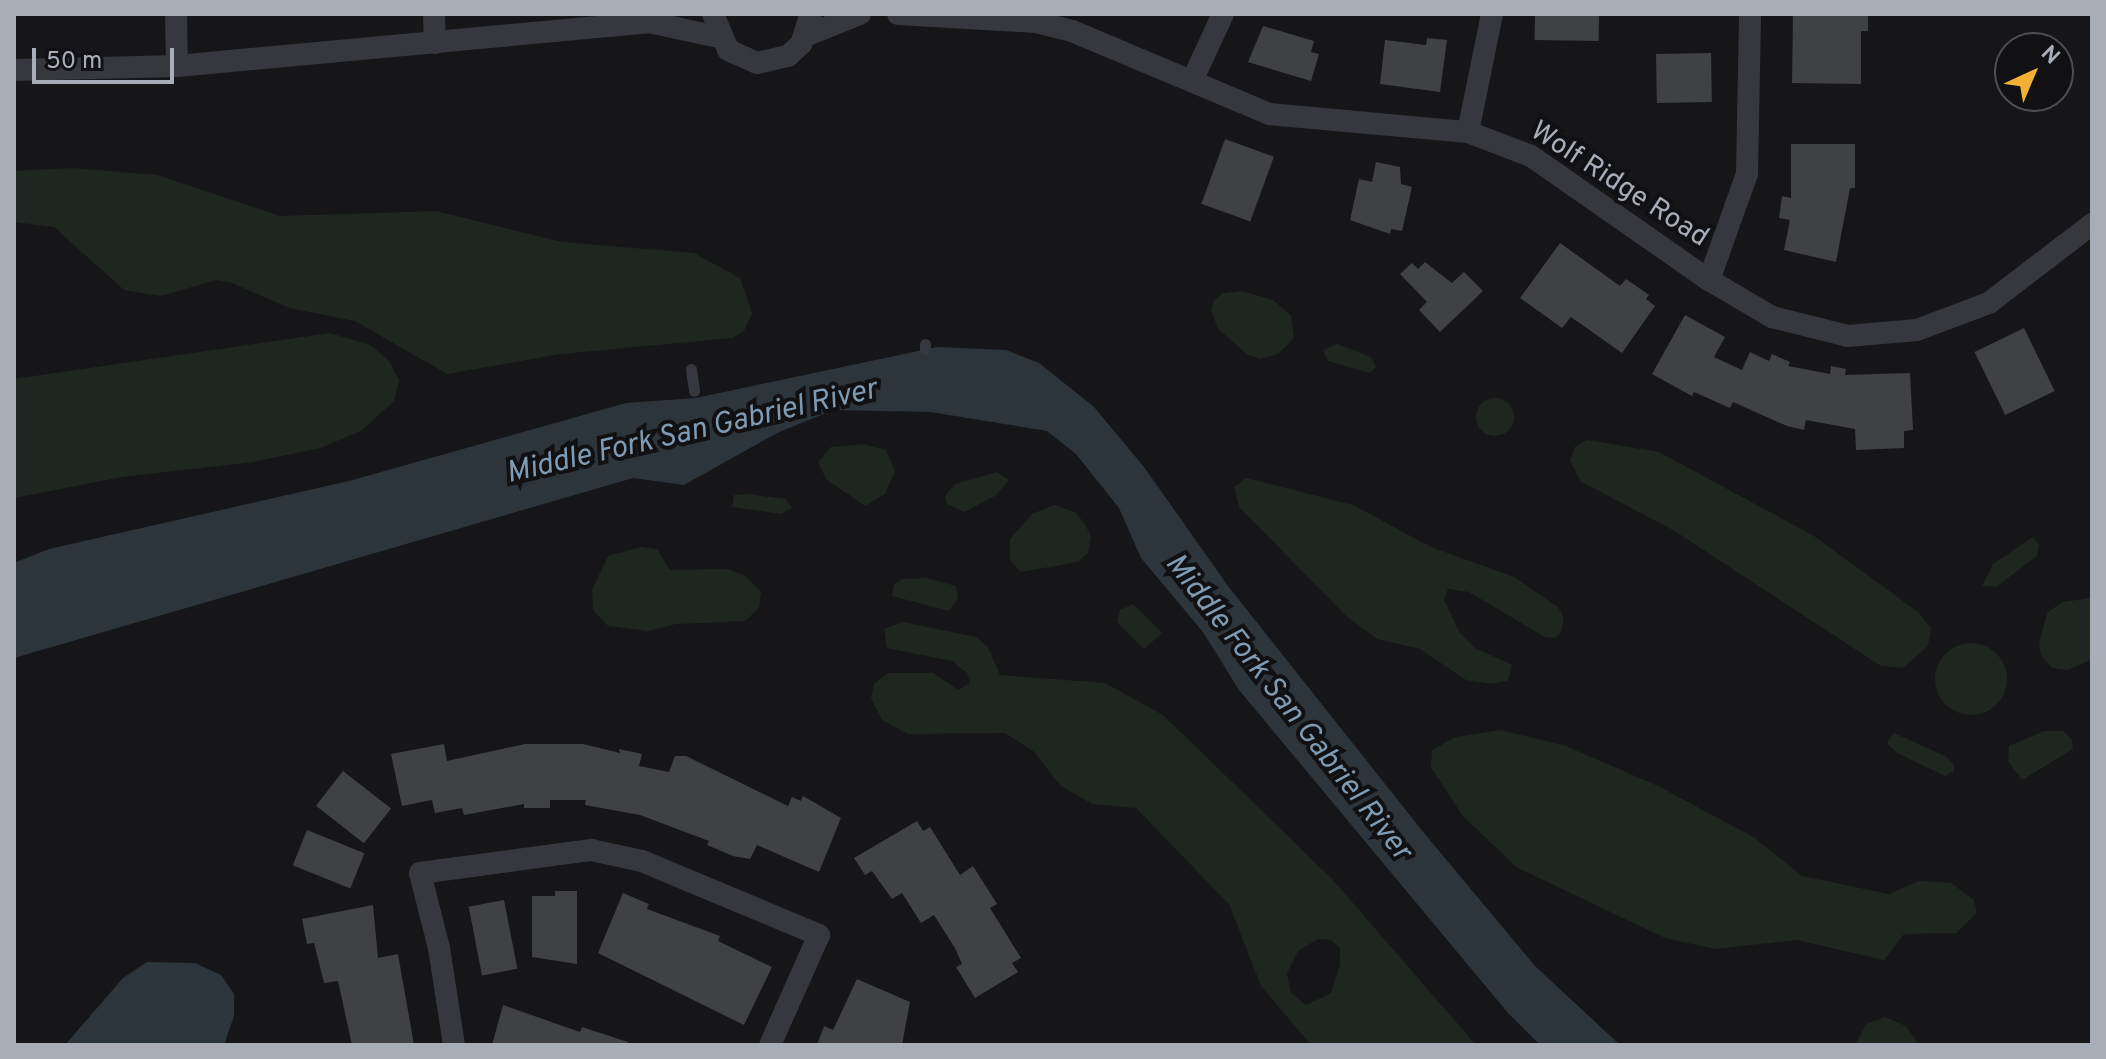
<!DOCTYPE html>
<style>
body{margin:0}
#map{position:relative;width:2106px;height:1059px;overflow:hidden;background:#161618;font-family:Overpass,sans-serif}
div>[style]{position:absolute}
.green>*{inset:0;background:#1e261f}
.round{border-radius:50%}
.water>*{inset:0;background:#2c353c}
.building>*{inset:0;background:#404145;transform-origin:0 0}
.service>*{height:11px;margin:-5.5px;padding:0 5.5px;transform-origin:5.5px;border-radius:5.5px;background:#37383d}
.minor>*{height:22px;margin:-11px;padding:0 11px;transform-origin:11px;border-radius:11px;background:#37383d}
span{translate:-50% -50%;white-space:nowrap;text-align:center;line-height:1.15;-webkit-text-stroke:8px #111113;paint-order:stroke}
.street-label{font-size:28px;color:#a8adb8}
.water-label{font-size:30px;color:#7f9bb3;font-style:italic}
.frame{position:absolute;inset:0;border:16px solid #a8adb8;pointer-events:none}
.north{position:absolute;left:1994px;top:32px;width:80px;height:80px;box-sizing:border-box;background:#111113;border:2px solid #4d4f55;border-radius:50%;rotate:44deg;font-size:22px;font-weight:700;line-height:32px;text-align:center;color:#a8adb8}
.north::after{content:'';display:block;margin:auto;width:28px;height:36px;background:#f2b134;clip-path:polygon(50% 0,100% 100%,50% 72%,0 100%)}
.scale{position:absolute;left:32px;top:48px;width:142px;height:36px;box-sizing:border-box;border:4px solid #a8adb8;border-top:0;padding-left:10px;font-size:24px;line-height:28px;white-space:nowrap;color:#a8adb8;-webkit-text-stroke:6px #111113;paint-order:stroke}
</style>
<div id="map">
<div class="green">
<i style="clip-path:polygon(73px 168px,157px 175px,280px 216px,436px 211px,562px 242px,694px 253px,740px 278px,752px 313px,744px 331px,732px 338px,561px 354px,447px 374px,355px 321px,289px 308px,230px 282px,216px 280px,161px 296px,124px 290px,54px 227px,14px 222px,14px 171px)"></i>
<i style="clip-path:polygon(1242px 291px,1273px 300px,1291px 315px,1294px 338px,1278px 354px,1260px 359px,1248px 355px,1218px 329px,1211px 310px,1214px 300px,1224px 293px)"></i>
<i style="clip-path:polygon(330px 333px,370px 345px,389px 361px,399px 380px,394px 401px,361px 431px,320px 448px,253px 462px,122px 477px,14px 498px,14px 379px)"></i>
<i style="clip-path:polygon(1337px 344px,1371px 357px,1376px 367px,1370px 373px,1328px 361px,1323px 350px)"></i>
<i class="round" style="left:1476px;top:398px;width:38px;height:38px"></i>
<i style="clip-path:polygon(1587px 440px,1659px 452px,1814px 536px,1918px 612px,1931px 628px,1928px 646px,1903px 668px,1881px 666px,1673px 530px,1580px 481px,1570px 460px,1575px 447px)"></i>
<i style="clip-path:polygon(863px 444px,886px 450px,895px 471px,885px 494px,865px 506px,826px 479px,818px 462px,831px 447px)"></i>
<i style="clip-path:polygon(997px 472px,1009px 480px,995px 496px,964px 512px,947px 504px,945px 496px,955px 484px)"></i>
<i style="clip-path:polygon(1246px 478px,1353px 505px,1431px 547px,1514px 577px,1558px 607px,1564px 618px,1561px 632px,1555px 638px,1545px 637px,1469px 592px,1448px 589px,1444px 600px,1460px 633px,1475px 648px,1512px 665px,1508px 681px,1490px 684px,1466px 680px,1420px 649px,1377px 639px,1345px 615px,1239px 507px,1234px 487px)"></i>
<i style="clip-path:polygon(747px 494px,786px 499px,792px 508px,781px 514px,732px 507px,734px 495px)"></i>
<i style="clip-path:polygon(1054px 505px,1075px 512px,1085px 524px,1091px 537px,1088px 553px,1078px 562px,1021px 572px,1010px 561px,1010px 539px,1032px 514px)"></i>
<i style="clip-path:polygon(2033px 537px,2039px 544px,2037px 556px,1996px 587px,1982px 586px,1993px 564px)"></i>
<i style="clip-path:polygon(641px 547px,657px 549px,670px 570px,727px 569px,744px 575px,761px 592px,759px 608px,745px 621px,676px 624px,648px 631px,608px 626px,593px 610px,592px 590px,608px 556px)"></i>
<i style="clip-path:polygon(927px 578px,956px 586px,958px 598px,949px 611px,892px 596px,894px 584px,902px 579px)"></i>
<i style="clip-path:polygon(2092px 598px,2092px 659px,2068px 670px,2052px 668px,2041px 656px,2039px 644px,2047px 613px,2062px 602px)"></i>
<i style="clip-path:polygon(1133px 604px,1162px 633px,1144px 649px,1117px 622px,1120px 610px)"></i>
<i style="clip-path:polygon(evenodd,903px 622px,976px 637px,988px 647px,1000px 675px,1105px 683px,1163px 715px,1333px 880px,1476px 1045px,1311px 1045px,1261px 986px,1229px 904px,1136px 808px,1092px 804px,1061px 786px,1033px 751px,1005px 733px,908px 734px,882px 720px,871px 698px,874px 684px,888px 673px,933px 673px,958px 690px,970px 683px,967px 673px,952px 661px,887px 648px,884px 629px,903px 622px,1318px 939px,1331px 940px,1340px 948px,1340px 965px,1331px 993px,1306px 1005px,1291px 993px,1287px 974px,1298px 951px,1318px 939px)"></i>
<i class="round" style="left:1935px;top:643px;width:72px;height:72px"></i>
<i style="clip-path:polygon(1501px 730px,1566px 746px,1658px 786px,1755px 838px,1802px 876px,1889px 894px,1919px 881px,1951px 883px,1974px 900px,1977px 913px,1956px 933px,1904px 934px,1884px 960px,1797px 940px,1715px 949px,1665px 938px,1516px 867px,1462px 815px,1431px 767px,1432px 750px,1456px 737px)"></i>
<i style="clip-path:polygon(2044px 731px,2063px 731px,2072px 739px,2073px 749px,2022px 780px,2008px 761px,2009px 746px)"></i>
<i style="clip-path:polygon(1894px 733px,1945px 756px,1954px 764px,1954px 771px,1945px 776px,1897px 753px,1887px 743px)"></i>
<i style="clip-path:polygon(1885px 1017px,1906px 1026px,1919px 1045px,1855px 1045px,1866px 1024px)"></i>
</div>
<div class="water">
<i style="clip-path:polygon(937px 347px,1006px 350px,1039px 363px,1094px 407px,1144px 467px,1228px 586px,1424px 833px,1535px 966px,1620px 1045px,1540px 1045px,1508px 1013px,1239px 690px,1203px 632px,1141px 558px,1119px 508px,1076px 454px,1047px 431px,931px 412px,833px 410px,777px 433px,684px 485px,633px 478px,14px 658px,14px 563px,49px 549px,349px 481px,626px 403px,696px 398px)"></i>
<i style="clip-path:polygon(147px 962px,195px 963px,221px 975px,234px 994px,234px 1016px,224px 1045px,65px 1045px,123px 978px)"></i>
</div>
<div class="building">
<i style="left:1535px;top:14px;width:64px;height:26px;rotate:1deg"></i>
<i style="clip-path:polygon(1793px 14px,1868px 14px,1868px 31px,1861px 31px,1861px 84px,1792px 83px)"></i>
<i style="clip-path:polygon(1263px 26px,1314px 41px,1311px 52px,1319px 54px,1311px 81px,1248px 62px)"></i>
<i style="clip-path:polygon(1427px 38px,1447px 40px,1440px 92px,1380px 84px,1385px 40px,1426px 45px)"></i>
<i style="left:1711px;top:53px;width:49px;height:55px;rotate:89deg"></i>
<i style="left:1225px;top:139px;width:52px;height:69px;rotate:20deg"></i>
<i style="clip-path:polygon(1791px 144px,1855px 144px,1855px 188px,1850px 188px,1836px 262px,1784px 250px,1790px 220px,1779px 218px,1782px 196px,1791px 198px)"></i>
<i style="clip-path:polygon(1376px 162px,1400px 167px,1401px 184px,1412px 187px,1402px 231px,1391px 229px,1390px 234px,1350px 220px,1359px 179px,1372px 182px)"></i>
<i style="clip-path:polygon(1560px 243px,1620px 286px,1626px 279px,1649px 295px,1646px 299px,1655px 306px,1622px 353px,1571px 317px,1562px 328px,1520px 298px)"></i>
<i style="clip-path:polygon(1425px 262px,1452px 283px,1464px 272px,1483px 291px,1440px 332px,1419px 310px,1427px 302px,1400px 274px,1412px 263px,1418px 269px)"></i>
<i style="clip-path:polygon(1685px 315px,1725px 337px,1714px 357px,1742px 370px,1750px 352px,1769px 361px,1772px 354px,1790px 362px,1788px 366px,1830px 374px,1831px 366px,1846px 369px,1845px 375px,1910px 373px,1913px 430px,1904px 431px,1904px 448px,1856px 450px,1855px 429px,1806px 420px,1804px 430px,1787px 426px,1733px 402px,1730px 408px,1694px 392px,1692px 396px,1652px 374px)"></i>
<i style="left:2024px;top:328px;width:70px;height:55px;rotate:64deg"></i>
<i style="clip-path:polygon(444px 744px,447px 761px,525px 744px,583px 744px,620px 753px,619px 749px,642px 754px,639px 766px,669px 772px,675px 756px,686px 756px,788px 806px,792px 797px,801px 801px,803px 796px,841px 818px,819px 872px,757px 845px,750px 859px,733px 856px,707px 845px,709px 841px,640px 815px,585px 805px,586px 800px,550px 800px,550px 808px,524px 808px,524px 804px,464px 815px,462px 808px,435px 813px,432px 800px,402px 806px,391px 754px)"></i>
<i style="left:343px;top:771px;width:61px;height:44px;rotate:38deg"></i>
<i style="clip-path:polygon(917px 821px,923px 831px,930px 827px,960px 875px,973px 866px,997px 904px,990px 908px,1021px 958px,1012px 963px,1018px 972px,975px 998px,956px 967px,962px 964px,955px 948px,934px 915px,921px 923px,902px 893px,892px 899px,872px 871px,865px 875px,854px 858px)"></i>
<i style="left:307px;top:830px;width:62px;height:38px;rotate:22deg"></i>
<i style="clip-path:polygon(555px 891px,577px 891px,577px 964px,532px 957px,532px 896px,555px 896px)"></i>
<i style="clip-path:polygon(623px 893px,649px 904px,647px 909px,720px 936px,718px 941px,772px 967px,744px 1025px,598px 953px)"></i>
<i style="left:504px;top:900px;width:70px;height:36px;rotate:79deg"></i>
<i style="clip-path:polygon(373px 905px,378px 958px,398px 954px,414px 1045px,352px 1045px,338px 981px,324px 983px,314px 943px,307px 944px,302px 919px)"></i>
<i style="clip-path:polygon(857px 979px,910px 1002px,902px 1045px,817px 1045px,824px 1026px,833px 1030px)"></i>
<i style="clip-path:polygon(503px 1005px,580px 1032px,582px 1027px,628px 1042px,628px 1045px,492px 1045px)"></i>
</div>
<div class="service">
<i style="left:925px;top:349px;width:5px;rotate:-90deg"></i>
<i style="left:691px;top:369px;width:22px;rotate:82deg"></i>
</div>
<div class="minor">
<i style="left:176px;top:14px;width:52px;rotate:88.9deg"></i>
<i style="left:434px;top:14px;width:29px;rotate:88deg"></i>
<i style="left:713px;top:14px;width:39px;rotate:67deg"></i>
<i style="left:728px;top:50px;width:32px;rotate:24deg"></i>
<i style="left:757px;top:63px;width:32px;rotate:-13deg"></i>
<i style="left:788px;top:56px;width:18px;rotate:-43deg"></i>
<i style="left:801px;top:44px;width:32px;rotate:-72deg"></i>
<i style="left:898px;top:14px;width:138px;rotate:3.3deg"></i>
<i style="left:1036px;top:22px;width:37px;rotate:14deg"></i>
<i style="left:1072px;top:31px;width:214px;rotate:22.8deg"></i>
<i style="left:1269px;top:114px;width:200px;rotate:5.2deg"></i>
<i style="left:1468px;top:132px;width:67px;rotate:20.9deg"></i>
<i style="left:1531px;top:156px;width:217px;rotate:34.9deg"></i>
<i style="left:1709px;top:280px;width:73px;rotate:30.4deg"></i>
<i style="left:1772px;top:317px;width:78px;rotate:14deg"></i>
<i style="left:1848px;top:336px;width:69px;rotate:-5deg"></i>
<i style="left:1917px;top:330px;width:77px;rotate:-20.6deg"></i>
<i style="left:1989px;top:303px;width:130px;rotate:-37.5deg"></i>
<i style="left:805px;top:36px;width:59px;rotate:-21.8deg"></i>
<i style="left:14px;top:70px;width:163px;rotate:-1.4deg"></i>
<i style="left:177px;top:66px;width:474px;rotate:-5.3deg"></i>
<i style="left:649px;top:22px;width:71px;rotate:12.3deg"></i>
<i style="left:1192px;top:81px;width:74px;rotate:-65.2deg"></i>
<i style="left:1468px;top:132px;width:120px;rotate:-78.5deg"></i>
<i style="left:1709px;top:280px;width:113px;rotate:-70.3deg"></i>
<i style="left:1747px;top:174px;width:160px;rotate:-88.9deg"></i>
<i style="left:454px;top:1045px;width:98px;rotate:-98.8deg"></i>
<i style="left:439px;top:948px;width:77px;rotate:-104.2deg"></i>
<i style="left:420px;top:873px;width:173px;rotate:-7.7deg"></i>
<i style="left:591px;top:850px;width:52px;rotate:12.2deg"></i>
<i style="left:642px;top:861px;width:192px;rotate:22.7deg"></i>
<i style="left:819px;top:935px;width:120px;rotate:114deg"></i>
</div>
<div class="street-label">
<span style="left:1619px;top:185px;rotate:33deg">Wolf Ridge Road</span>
</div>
<div class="water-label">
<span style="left:692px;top:433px;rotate:-13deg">Middle Fork San Gabriel River</span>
<span style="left:1287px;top:708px;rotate:52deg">Middle Fork San Gabriel River</span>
</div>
<div class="frame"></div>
<div class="north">N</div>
<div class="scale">50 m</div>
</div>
